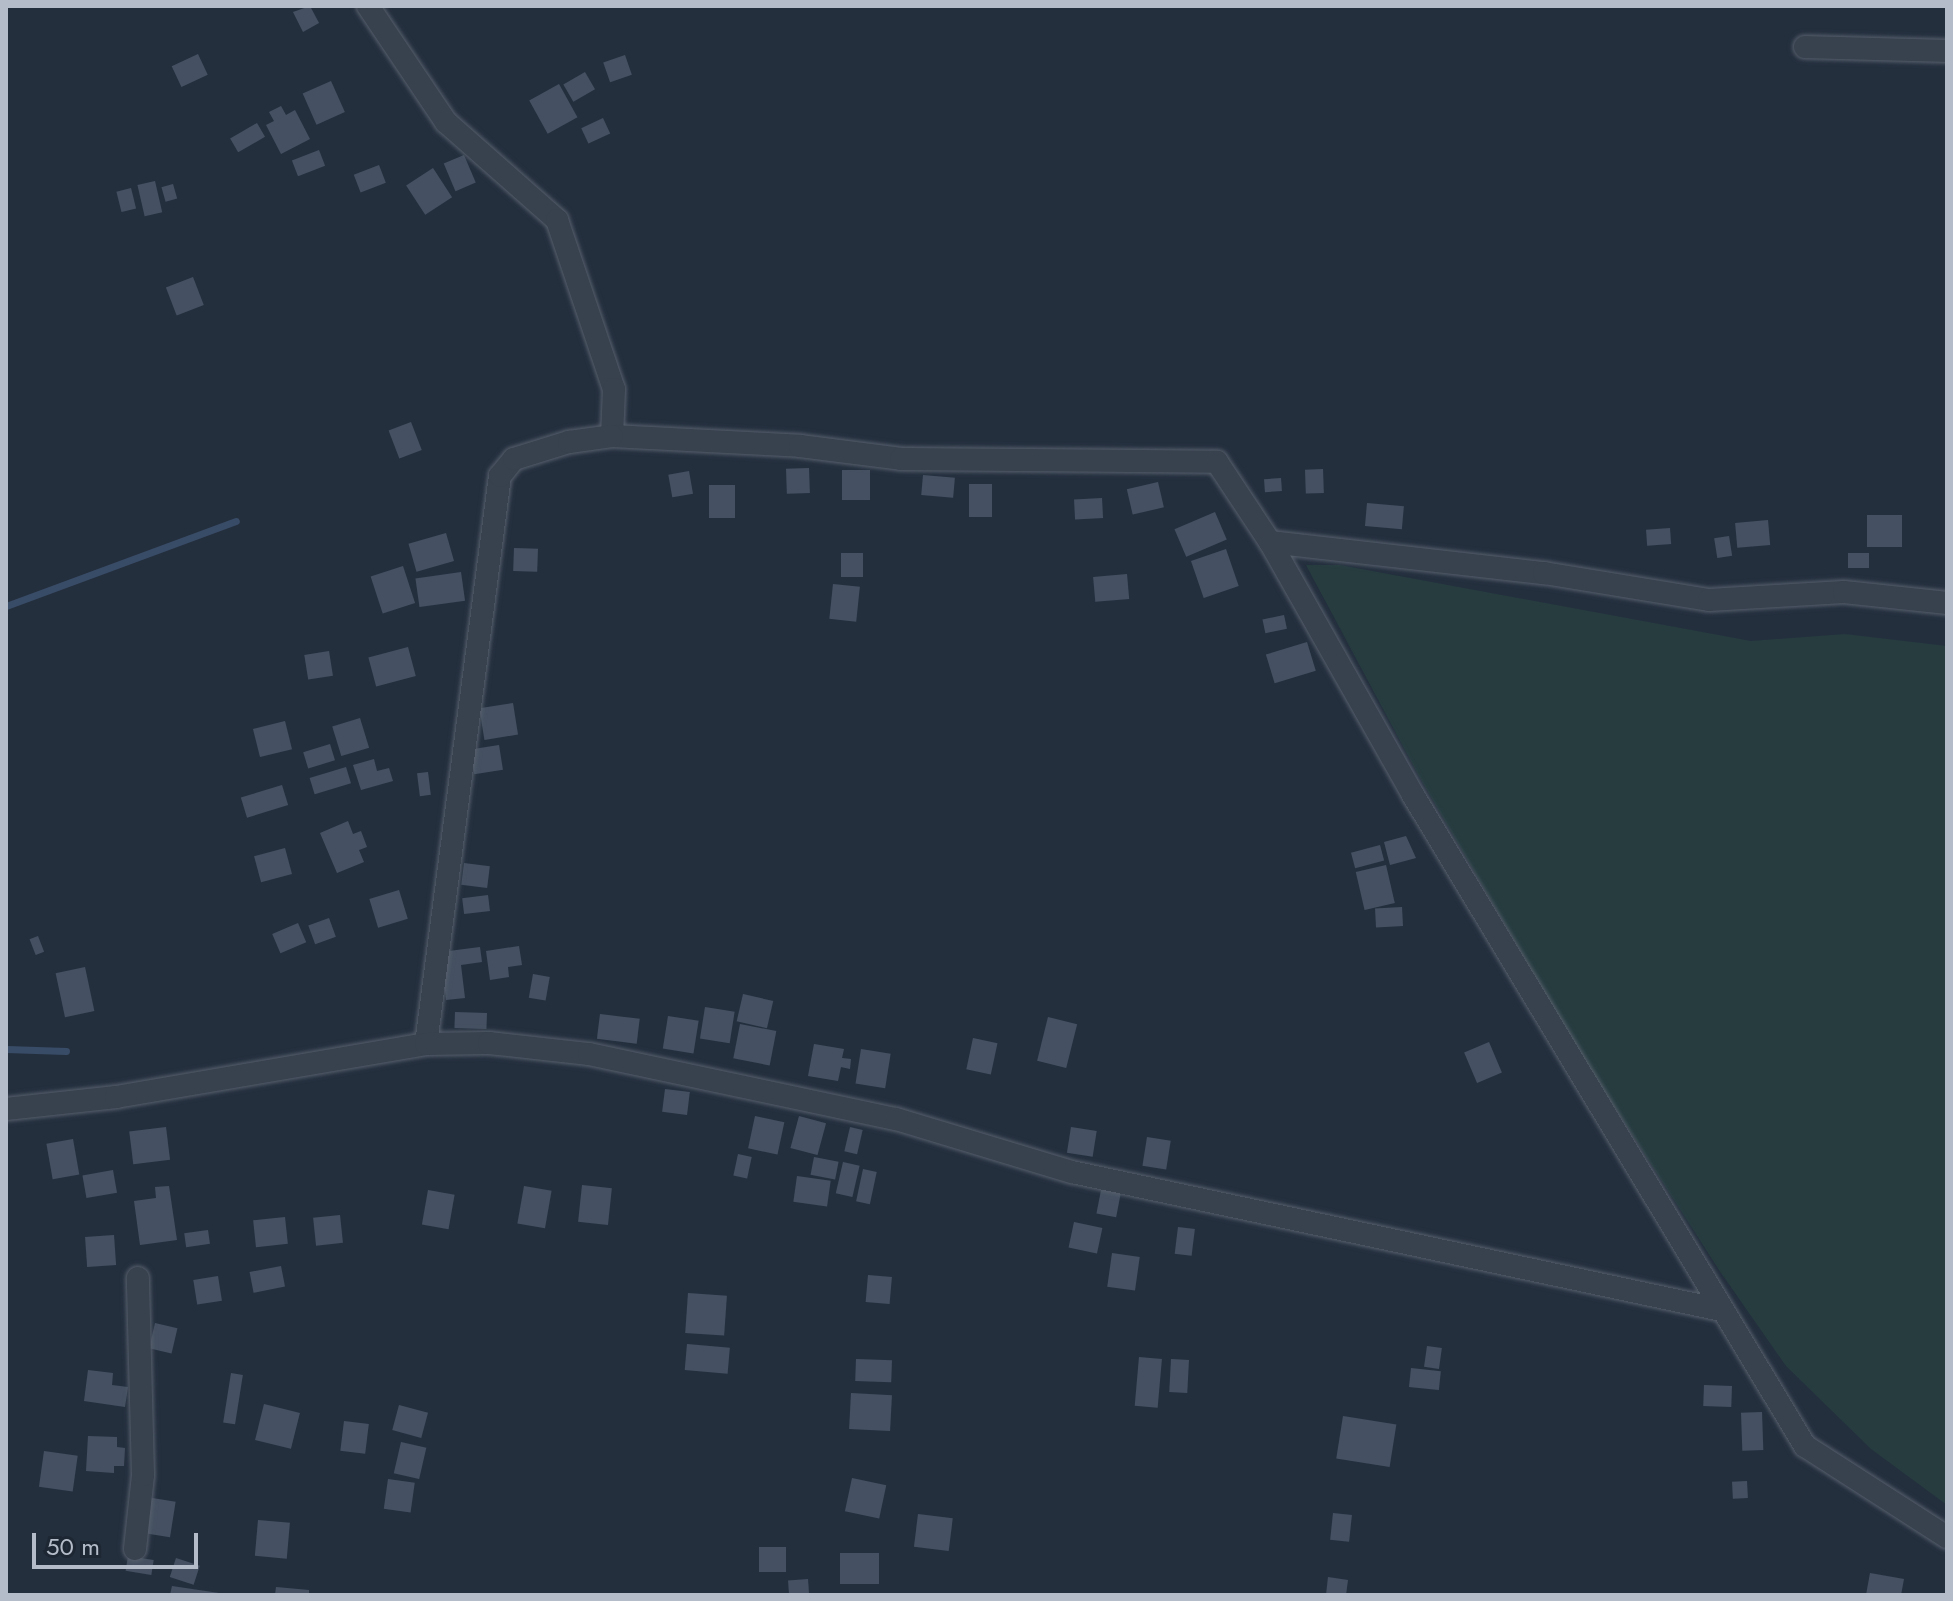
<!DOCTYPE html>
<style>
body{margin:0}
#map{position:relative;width:1953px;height:1601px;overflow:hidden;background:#242f3e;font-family:Jost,sans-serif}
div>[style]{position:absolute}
.green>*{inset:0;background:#263c3f}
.stream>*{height:7px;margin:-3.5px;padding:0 3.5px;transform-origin:3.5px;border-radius:3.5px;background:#394c67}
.building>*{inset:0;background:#455162;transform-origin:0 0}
.roads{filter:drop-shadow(0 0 2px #565f6c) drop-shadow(0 0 2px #565f6c)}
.minor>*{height:22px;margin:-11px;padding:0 11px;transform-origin:11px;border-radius:11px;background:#38414e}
span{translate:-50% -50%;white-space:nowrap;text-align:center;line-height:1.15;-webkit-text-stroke:8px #1d2633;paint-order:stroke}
.frame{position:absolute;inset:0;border:8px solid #b4bcc9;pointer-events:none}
.scale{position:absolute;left:32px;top:1533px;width:166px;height:36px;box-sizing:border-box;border:4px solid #b4bcc9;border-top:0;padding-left:10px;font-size:24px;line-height:28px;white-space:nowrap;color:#b4bcc9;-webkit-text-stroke:6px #1d2633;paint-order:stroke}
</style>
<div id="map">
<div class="green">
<i style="clip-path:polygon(1306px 565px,1340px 565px,1751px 641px,1845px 634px,1947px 646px,1947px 1505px,1871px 1449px,1786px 1366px,1719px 1270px,1579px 1052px,1420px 778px)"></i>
</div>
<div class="stream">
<i style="left:6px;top:606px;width:245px;rotate:-20.3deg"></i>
<i style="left:6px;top:1049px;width:60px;rotate:1.9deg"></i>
</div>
<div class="building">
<i style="clip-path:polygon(310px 6px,319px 23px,303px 32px,293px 12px)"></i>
<i style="left:198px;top:54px;width:23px;height:29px;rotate:65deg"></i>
<i style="left:625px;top:55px;width:21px;height:23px;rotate:71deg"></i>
<i style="left:585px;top:72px;width:20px;height:25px;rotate:60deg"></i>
<i style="left:331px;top:81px;width:34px;height:31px;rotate:66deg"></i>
<i style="left:559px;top:84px;width:38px;height:34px;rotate:61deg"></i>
<i style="clip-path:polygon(281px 106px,286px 115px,295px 110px,310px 139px,281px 154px,266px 125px,274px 121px,269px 112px)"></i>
<i style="left:603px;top:118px;width:17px;height:24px;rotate:65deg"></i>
<i style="left:257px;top:123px;width:16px;height:31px;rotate:60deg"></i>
<i style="left:319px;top:150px;width:17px;height:29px;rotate:69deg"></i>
<i style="left:464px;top:155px;width:30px;height:22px;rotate:67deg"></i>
<i style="left:379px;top:165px;width:19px;height:27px;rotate:69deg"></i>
<i style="left:433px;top:168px;width:35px;height:32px;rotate:57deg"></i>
<i style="left:155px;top:181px;width:32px;height:18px;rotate:77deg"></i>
<i style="left:173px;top:184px;width:15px;height:12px;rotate:74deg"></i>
<i style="left:131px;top:188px;width:21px;height:15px;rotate:76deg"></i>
<i style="left:193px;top:277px;width:30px;height:29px;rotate:69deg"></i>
<i style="left:411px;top:422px;width:30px;height:24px;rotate:69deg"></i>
<i style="left:809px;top:468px;width:25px;height:23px;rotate:88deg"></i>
<i style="left:1323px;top:469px;width:24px;height:18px;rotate:88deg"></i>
<i style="left:842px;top:470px;width:28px;height:30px"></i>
<i style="left:689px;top:471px;width:23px;height:21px;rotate:80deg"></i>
<i style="left:923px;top:475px;width:32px;height:20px;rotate:5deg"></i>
<i style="left:1281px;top:478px;width:13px;height:17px;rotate:86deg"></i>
<i style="left:1158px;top:482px;width:26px;height:32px;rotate:77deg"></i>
<i style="left:969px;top:484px;width:23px;height:33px"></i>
<i style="left:709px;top:485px;width:26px;height:33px"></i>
<i style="left:1102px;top:498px;width:20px;height:28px;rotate:87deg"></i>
<i style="left:1367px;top:503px;width:37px;height:23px;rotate:5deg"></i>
<i style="left:1215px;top:512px;width:30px;height:44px;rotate:67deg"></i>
<i style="left:1867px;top:515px;width:35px;height:32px"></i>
<i style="left:1768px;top:520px;width:25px;height:33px;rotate:85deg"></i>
<i style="left:1670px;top:528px;width:16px;height:24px;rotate:86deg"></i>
<i style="left:446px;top:533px;width:29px;height:39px;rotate:74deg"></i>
<i style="left:1729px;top:536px;width:20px;height:15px;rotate:81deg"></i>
<i style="left:514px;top:548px;width:24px;height:23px;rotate:2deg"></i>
<i style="left:1226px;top:549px;width:39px;height:37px;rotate:71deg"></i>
<i style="left:841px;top:553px;width:22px;height:24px"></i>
<i style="left:1848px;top:553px;width:21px;height:15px"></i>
<i style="left:403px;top:566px;width:39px;height:34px;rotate:72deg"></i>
<i style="left:461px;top:572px;width:29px;height:46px;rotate:82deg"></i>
<i style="left:1127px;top:574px;width:25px;height:34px;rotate:85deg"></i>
<i style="left:833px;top:584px;width:27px;height:35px;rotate:6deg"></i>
<i style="left:1284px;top:615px;width:14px;height:22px;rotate:78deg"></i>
<i style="left:1307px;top:642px;width:30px;height:43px;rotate:73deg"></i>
<i style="left:408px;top:647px;width:30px;height:41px;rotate:75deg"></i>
<i style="left:329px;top:651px;width:25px;height:25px;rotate:81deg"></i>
<i style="left:513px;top:703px;width:32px;height:34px;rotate:81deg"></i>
<i style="left:360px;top:718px;width:31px;height:29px;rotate:73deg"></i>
<i style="left:285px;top:721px;width:29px;height:33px;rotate:76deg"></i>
<i style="left:330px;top:744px;width:17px;height:28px;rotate:73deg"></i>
<i style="left:499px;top:745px;width:25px;height:29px;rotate:81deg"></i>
<i style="clip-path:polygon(374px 759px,377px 771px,389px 768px,393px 781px,361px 790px,353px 765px)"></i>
<i style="left:346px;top:767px;width:17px;height:38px;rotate:73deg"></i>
<i style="left:428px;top:772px;width:23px;height:11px;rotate:83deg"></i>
<i style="left:282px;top:785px;width:21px;height:43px;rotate:73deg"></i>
<i style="clip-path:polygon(348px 821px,353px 834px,361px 831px,367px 847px,359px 850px,364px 862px,337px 873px,320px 833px)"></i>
<i style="clip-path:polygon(1406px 836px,1416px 858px,1390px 865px,1384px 842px)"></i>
<i style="left:1380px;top:845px;width:16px;height:30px;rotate:75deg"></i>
<i style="left:285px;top:848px;width:27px;height:32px;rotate:75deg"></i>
<i style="left:464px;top:863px;width:26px;height:22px;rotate:7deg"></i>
<i style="left:1386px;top:865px;width:39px;height:31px;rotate:77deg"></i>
<i style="left:399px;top:890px;width:30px;height:31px;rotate:73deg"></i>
<i style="left:488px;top:895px;width:16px;height:26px;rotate:83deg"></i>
<i style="left:1402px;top:907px;width:19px;height:27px;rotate:87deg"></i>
<i style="left:329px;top:918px;width:20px;height:22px;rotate:70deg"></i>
<i style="left:298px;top:923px;width:21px;height:28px;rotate:67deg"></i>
<i style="left:38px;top:936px;width:17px;height:9px;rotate:69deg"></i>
<i style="clip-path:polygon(519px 946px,522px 965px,508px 967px,509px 977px,490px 980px,486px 951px)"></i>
<i style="clip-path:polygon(480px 947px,482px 962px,461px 965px,465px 998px,446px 1000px,441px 952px)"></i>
<i style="left:85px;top:967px;width:45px;height:30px;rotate:78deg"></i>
<i style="left:533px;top:974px;width:17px;height:24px;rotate:10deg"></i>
<i style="left:743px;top:994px;width:31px;height:28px;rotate:13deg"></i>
<i style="left:705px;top:1007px;width:30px;height:32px;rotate:9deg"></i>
<i style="left:455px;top:1012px;width:32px;height:16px;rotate:2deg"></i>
<i style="left:600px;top:1014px;width:40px;height:25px;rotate:7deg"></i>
<i style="left:668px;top:1016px;width:31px;height:33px;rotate:9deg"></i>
<i style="left:1048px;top:1017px;width:30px;height:45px;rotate:14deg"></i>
<i style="left:740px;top:1024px;width:37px;height:35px;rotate:11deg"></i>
<i style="left:973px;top:1038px;width:25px;height:32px;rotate:12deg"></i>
<i style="left:1489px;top:1042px;width:33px;height:27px;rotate:67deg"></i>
<i style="clip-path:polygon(814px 1044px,844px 1049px,842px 1058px,851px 1059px,850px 1069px,841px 1067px,838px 1081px,808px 1076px)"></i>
<i style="left:861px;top:1049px;width:30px;height:35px;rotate:9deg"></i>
<i style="left:665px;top:1089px;width:25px;height:23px;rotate:7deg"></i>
<i style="left:755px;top:1116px;width:30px;height:33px;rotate:12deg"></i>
<i style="left:799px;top:1116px;width:28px;height:33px;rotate:15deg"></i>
<i style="left:166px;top:1127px;width:33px;height:37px;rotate:83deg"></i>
<i style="left:850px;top:1127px;width:13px;height:25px;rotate:13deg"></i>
<i style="left:1071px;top:1127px;width:26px;height:26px;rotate:9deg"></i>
<i style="left:1147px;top:1137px;width:24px;height:29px;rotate:9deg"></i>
<i style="left:73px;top:1139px;width:36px;height:27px;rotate:80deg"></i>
<i style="left:738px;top:1154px;width:14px;height:22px;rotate:12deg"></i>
<i style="left:814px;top:1157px;width:25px;height:18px;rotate:11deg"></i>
<i style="left:843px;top:1162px;width:17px;height:32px;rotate:13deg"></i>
<i style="left:863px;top:1169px;width:14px;height:33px;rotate:12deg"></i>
<i style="left:113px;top:1170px;width:23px;height:31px;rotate:80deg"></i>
<i style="left:797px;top:1176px;width:34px;height:26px;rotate:8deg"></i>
<i style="left:582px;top:1185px;width:30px;height:37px;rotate:6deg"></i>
<i style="left:1102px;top:1185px;width:20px;height:29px;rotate:11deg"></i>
<i style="clip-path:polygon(169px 1186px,177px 1240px,140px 1245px,134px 1201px,156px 1198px,155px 1187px)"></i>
<i style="left:524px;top:1186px;width:28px;height:38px;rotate:10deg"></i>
<i style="left:428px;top:1190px;width:27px;height:35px;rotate:10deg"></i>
<i style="left:340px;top:1215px;width:28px;height:27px;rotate:84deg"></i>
<i style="left:285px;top:1217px;width:27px;height:32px;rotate:84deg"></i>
<i style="left:1074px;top:1222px;width:29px;height:26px;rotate:12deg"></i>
<i style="left:1178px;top:1227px;width:17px;height:27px;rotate:7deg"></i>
<i style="left:208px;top:1230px;width:14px;height:24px;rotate:82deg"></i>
<i style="left:114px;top:1235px;width:30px;height:29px;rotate:86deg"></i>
<i style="left:1112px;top:1253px;width:28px;height:34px;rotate:8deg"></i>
<i style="left:281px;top:1266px;width:21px;height:32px;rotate:79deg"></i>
<i style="left:868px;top:1275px;width:24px;height:27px;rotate:5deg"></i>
<i style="left:218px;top:1276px;width:25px;height:25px;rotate:81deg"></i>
<i style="left:688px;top:1293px;width:39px;height:40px;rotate:4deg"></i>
<i style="left:155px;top:1323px;width:23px;height:26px;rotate:13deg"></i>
<i style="left:687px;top:1344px;width:43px;height:26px;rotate:5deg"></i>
<i style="left:1427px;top:1346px;width:15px;height:21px;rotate:8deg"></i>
<i style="left:1139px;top:1357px;width:23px;height:49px;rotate:5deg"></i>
<i style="left:856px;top:1359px;width:36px;height:22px;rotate:2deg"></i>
<i style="left:1171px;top:1359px;width:18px;height:33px;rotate:3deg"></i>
<i style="left:1411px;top:1368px;width:30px;height:19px;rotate:6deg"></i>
<i style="clip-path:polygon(88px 1370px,113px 1373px,112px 1385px,128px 1387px,125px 1407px,84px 1401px)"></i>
<i style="left:231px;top:1373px;width:12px;height:50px;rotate:9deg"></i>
<i style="left:1704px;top:1385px;width:28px;height:21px;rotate:2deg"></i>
<i style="left:851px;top:1393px;width:41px;height:36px;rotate:3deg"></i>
<i style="left:264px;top:1404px;width:37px;height:37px;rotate:14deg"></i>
<i style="left:399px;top:1405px;width:30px;height:26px;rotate:15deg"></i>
<i style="left:1762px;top:1412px;width:38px;height:21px;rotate:88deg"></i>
<i style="left:1343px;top:1416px;width:54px;height:43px;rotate:9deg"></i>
<i style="left:344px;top:1421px;width:25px;height:30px;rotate:7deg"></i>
<i style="clip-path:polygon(88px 1436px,117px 1437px,117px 1447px,125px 1448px,124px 1466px,114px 1466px,114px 1473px,86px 1471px)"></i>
<i style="left:401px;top:1442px;width:26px;height:32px;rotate:13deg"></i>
<i style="left:44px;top:1451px;width:34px;height:36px;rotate:8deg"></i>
<i style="left:852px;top:1478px;width:35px;height:34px;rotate:12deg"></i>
<i style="left:388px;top:1479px;width:27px;height:30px;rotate:8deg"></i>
<i style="left:1747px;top:1481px;width:17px;height:15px;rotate:87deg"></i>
<i style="left:146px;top:1497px;width:30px;height:36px;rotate:9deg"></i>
<i style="left:1333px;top:1513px;width:19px;height:27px;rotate:6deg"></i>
<i style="left:918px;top:1514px;width:35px;height:33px;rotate:7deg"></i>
<i style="left:258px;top:1520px;width:32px;height:36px;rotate:5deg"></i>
<i style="left:759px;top:1547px;width:27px;height:25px"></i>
<i style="left:840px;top:1553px;width:39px;height:31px"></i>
<i style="left:128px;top:1556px;width:26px;height:15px;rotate:9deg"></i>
<i style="left:176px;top:1558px;width:25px;height:20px;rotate:18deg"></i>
<i style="clip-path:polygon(1870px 1573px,1904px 1579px,1901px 1595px,1866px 1595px)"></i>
<i style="clip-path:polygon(1328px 1577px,1348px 1580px,1346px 1595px,1326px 1595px)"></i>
<i style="left:808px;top:1579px;width:16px;height:20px;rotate:86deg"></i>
<i style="clip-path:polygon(172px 1586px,219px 1593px,218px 1595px,170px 1595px)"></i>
<i style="clip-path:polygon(276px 1587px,309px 1590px,309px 1595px,275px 1595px)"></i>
</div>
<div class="roads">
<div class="minor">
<i style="left:368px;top:6px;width:140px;rotate:56.1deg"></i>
<i style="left:446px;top:122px;width:148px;rotate:41.4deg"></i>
<i style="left:557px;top:220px;width:178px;rotate:71.4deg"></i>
<i style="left:614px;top:389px;width:47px;rotate:92.4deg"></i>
<i style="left:612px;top:436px;width:188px;rotate:3deg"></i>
<i style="left:800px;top:446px;width:102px;rotate:7.3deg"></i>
<i style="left:901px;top:459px;width:316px;rotate:0.5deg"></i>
<i style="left:1217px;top:462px;width:96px;rotate:56.5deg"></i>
<i style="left:1270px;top:542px;width:291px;rotate:60.5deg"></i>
<i style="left:1413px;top:795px;width:760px;rotate:58.95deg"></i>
<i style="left:1805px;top:1446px;width:169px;rotate:32.7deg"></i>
<i style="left:1805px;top:47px;width:142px;rotate:1.6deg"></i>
<i style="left:1270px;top:542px;width:276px;rotate:6.5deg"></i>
<i style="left:1544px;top:573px;width:167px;rotate:9.3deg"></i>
<i style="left:1709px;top:600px;width:135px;rotate:-3.4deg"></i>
<i style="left:1844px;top:592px;width:104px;rotate:6.1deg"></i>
<i style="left:426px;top:1044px;width:573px;rotate:-82.58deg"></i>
<i style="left:500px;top:476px;width:22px;rotate:-51deg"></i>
<i style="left:514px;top:459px;width:58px;rotate:-17.2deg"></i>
<i style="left:569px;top:442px;width:43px;rotate:-7.9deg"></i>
<i style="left:6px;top:1109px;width:111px;rotate:-6.2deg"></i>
<i style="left:116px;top:1097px;width:314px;rotate:-9.7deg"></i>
<i style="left:426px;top:1044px;width:63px;rotate:-0.9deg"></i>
<i style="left:489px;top:1043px;width:101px;rotate:6.3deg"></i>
<i style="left:589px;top:1054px;width:314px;rotate:12deg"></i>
<i style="left:896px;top:1119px;width:184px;rotate:16.8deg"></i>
<i style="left:1072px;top:1172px;width:664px;rotate:12deg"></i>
<i style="left:135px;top:1549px;width:74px;rotate:-83.8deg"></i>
<i style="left:143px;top:1475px;width:197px;rotate:-91.5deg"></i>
</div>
</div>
<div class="frame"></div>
<div class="scale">50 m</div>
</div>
